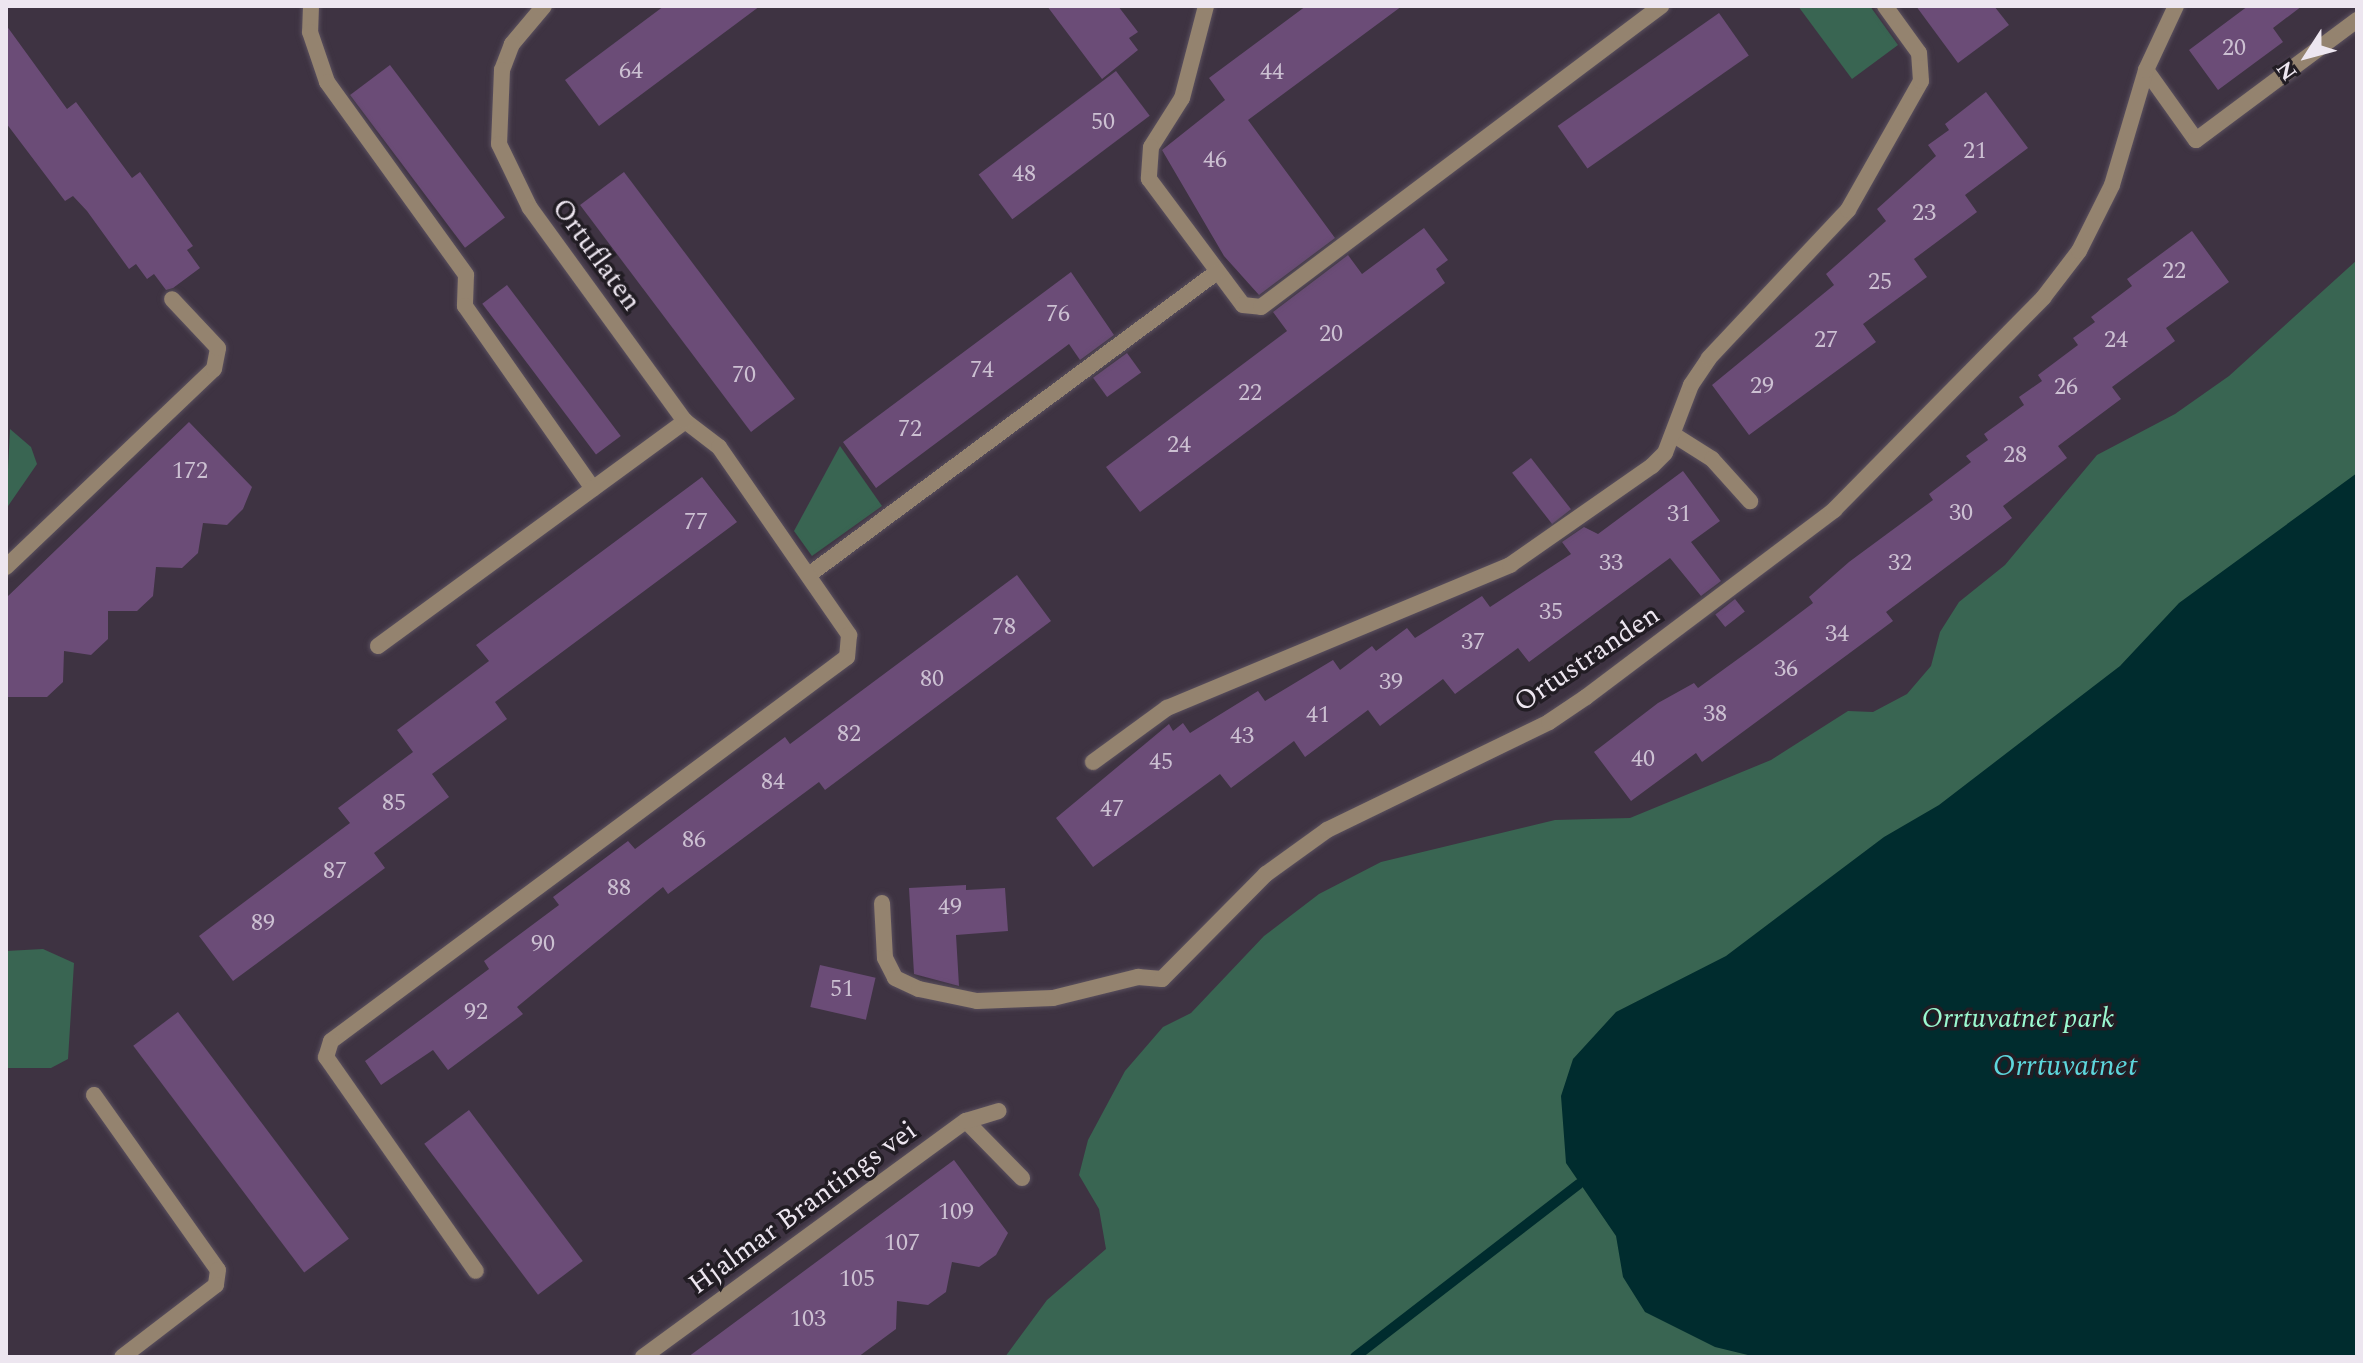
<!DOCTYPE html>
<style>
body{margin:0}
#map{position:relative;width:2363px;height:1363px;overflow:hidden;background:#3e3342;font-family:Spectral,serif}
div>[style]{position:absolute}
.green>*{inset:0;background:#396552}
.water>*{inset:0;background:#002c2e}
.stream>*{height:10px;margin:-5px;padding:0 5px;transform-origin:5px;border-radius:5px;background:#002c2e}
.building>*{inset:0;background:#6b4c77;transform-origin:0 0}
.roads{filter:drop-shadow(0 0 2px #5a505e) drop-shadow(0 0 2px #5a505e)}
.lane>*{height:16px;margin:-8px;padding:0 8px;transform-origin:8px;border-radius:8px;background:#94836f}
.street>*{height:16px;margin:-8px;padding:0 8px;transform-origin:8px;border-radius:8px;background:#94836f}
span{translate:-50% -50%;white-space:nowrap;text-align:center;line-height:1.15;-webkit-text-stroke:7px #221d24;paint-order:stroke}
.number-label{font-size:24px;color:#ccc0d2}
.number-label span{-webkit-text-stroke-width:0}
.street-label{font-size:28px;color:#ede6f0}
.park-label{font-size:28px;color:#9af9d0;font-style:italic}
.water-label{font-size:30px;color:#5dd6dc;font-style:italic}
.frame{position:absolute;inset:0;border:8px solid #ede6f0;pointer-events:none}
.north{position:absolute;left:2267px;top:16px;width:80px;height:80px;-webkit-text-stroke:6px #221d24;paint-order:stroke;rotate:234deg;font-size:22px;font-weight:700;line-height:32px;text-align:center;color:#ede6f0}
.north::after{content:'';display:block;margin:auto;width:28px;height:36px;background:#ede6f0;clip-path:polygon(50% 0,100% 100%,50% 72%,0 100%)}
</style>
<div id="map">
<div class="green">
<i style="clip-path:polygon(1798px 6px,1870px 6px,1898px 45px,1852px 79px)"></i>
<i style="clip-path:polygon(2357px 260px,2357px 1357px,1005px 1357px,1047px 1300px,1106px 1249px,1099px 1209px,1079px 1175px,1088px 1140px,1125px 1071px,1163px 1027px,1191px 1013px,1264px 936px,1319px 894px,1381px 862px,1555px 820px,1630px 818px,1771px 760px,1848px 711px,1873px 712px,1907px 694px,1931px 666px,1940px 632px,1959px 602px,2005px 565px,2097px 455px,2175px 414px,2229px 376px)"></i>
<i style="clip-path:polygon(10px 429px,31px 447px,37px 464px,6px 509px)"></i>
<i style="clip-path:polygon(840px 446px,882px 506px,812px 556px,794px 531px)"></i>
<i style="clip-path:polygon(43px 949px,74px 963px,68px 1059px,51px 1068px,6px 1068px,6px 951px)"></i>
</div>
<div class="water">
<i style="clip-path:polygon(2357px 473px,2357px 1357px,1756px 1357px,1715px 1347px,1645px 1312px,1623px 1277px,1616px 1236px,1566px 1163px,1561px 1096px,1573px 1059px,1616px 1012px,1726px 956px,1884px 837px,1939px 805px,2120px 666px,2179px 603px)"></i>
</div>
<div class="stream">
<i style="left:1355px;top:1357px;width:283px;rotate:-37.7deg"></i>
</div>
<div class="building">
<i style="clip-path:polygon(664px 6px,760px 6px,599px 126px,565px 80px)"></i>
<i style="clip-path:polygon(1047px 6px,1118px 6px,1138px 32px,1129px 38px,1138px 50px,1102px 79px)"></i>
<i style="clip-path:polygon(1306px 6px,1402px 6px,1248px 120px,1335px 238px,1259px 295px,1224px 256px,1162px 150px,1225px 100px,1209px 78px)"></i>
<i style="clip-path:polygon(1916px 6px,1994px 6px,2009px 25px,1958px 63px)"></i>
<i style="clip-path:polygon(2248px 6px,2302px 6px,2273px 28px,2283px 42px,2218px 90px,2189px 50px)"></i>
<i style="left:1719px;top:13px;width:52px;height:197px;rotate:55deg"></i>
<i style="clip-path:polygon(6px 25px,67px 109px,76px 102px,132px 178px,140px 172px,193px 246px,187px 250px,200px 268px,173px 288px,166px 290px,154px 274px,147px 279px,136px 264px,129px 269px,87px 211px,73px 196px,65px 201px,6px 123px)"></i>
<i style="left:390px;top:65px;width:191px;height:50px;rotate:53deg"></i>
<i style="left:1116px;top:71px;width:56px;height:172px;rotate:53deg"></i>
<i style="clip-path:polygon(1986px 92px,2028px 148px,1965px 195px,1977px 212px,1914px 259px,1927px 277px,1863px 324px,1876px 342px,1749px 435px,1712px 385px,1834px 285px,1826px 274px,1886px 221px,1877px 209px,1936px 156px,1928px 145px,1949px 130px,1945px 124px)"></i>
<i style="left:624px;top:172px;width:284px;height:55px;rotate:53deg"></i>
<i style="clip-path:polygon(1424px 228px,1448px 260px,1436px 269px,1445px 283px,1140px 512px,1106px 467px,1287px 331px,1273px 312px,1348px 255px,1362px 274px)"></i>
<i style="clip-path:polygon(2192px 231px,2229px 282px,2166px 328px,2175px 341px,2112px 387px,2121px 399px,2058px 446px,2067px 458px,2003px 506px,2012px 518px,1886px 612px,1893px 621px,1702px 762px,1696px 753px,1631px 801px,1594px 752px,1658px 703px,1694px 683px,1698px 688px,1760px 643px,1813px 603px,1809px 597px,1849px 562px,1933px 500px,1929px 494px,1971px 462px,1966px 456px,1988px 440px,1984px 434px,2024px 405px,2019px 397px,2042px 381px,2038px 375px,2078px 345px,2073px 338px,2095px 322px,2091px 317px,2132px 286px,2127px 279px)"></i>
<i style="clip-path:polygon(1071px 272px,1114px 335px,1080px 360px,1069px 344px,876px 488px,843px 442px)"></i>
<i style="left:507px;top:285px;width:189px;height:31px;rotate:53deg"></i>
<i style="left:1127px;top:353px;width:24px;height:42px;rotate:54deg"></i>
<i style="clip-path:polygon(189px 422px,252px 487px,243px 509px,227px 525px,203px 523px,198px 553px,182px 568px,156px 567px,153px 596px,137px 611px,108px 611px,108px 639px,91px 655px,64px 651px,63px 682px,47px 697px,6px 697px,6px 598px)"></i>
<i style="left:1531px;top:458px;width:65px;height:24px;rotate:52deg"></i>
<i style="clip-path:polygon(1683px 471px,1720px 521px,1691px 542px,1721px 581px,1701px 596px,1670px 558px,1529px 662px,1518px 648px,1455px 694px,1443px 679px,1380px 726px,1368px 710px,1305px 757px,1294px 741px,1231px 788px,1220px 774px,1093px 867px,1056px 818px,1169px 724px,1173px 731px,1183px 723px,1190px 733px,1258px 691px,1265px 701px,1333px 660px,1340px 670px,1372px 646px,1376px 651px,1407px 628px,1415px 638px,1482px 596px,1490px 607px,1571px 554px,1562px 542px,1584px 527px,1598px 534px)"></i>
<i style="clip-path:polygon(702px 477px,737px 522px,495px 702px,507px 719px,432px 774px,449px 797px,374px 853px,385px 868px,233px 981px,199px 936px,350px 823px,338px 808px,413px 752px,397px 730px,489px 661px,476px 645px)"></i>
<i style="clip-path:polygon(1017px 575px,1051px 621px,825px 790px,819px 782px,668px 894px,663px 887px,517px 1007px,523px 1014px,448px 1070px,433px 1050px,381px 1085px,365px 1061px,489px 969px,484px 961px,559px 905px,553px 897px,628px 841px,635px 849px,785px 737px,790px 744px)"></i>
<i style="left:1735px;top:599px;width:16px;height:25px;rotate:52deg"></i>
<i style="clip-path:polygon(966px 885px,966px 890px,1005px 888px,1008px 931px,956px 935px,959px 986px,914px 974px,909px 888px)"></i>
<i style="left:820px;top:965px;width:57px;height:43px;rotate:13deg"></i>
<i style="left:178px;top:1012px;width:284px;height:56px;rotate:53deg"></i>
<i style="left:469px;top:1110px;width:189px;height:56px;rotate:53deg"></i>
<i style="clip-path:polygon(954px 1160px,1008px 1233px,996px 1255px,979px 1267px,952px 1262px,946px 1292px,928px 1305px,897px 1301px,896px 1329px,858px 1357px,688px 1357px)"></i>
</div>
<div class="roads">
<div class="lane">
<i style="left:311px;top:6px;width:26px;rotate:92deg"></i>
<i style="left:310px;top:32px;width:53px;rotate:71.2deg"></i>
<i style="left:327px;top:82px;width:238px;rotate:54.2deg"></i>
<i style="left:466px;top:275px;width:31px;rotate:92deg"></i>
<i style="left:465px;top:306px;width:223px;rotate:55deg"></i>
<i style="left:1206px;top:6px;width:95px;rotate:104.6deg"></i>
<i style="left:1182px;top:98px;width:58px;rotate:122.3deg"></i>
<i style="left:1151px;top:147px;width:32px;rotate:94deg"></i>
<i style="left:1149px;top:179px;width:157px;rotate:53.3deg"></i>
<i style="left:1243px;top:305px;width:18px;rotate:6deg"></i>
<i style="left:1261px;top:307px;width:501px;rotate:-36.96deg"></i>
<i style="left:2146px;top:70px;width:86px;rotate:54.5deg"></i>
<i style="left:2196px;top:140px;width:201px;rotate:-36.7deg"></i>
<i style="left:1674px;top:435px;width:45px;rotate:32.3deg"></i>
<i style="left:1712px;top:459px;width:57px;rotate:47.9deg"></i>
<i style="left:6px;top:567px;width:287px;rotate:-43.6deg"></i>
<i style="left:214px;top:369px;width:21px;rotate:-79deg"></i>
<i style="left:218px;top:348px;width:67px;rotate:-133.2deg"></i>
<i style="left:810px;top:574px;width:507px;rotate:-36.58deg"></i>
<i style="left:378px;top:646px;width:381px;rotate:-36.2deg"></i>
<i style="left:685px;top:421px;width:43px;rotate:37.4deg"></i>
<i style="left:719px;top:447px;width:229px;rotate:55.3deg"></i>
<i style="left:849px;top:635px;width:22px;rotate:95deg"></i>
<i style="left:847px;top:657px;width:643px;rotate:143.34deg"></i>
<i style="left:331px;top:1041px;width:17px;rotate:107deg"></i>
<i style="left:326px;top:1057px;width:261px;rotate:55deg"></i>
<i style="left:1093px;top:762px;width:92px;rotate:-36.1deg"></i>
<i style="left:1167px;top:708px;width:372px;rotate:-22.6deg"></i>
<i style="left:1510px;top:565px;width:173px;rotate:-34.9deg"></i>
<i style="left:1652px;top:466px;width:18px;rotate:-45deg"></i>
<i style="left:1665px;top:453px;width:73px;rotate:-69.1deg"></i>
<i style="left:1691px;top:385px;width:32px;rotate:-56deg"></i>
<i style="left:1709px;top:358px;width:203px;rotate:-46.8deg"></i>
<i style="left:1848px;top:210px;width:148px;rotate:-60.5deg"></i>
<i style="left:1921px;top:81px;width:28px;rotate:-94deg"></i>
<i style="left:1919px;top:53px;width:58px;rotate:-125.9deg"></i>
<i style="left:94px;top:1095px;width:214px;rotate:54.7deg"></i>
<i style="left:218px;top:1270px;width:15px;rotate:98deg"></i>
<i style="left:216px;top:1285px;width:118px;rotate:142.5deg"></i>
<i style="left:966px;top:1121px;width:80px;rotate:45.5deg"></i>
<i style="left:643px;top:1357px;width:400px;rotate:-36.2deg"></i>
<i style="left:966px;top:1121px;width:34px;rotate:-17deg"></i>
</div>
<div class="street">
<i style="left:544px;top:6px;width:50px;rotate:130.1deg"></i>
<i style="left:512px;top:44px;width:28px;rotate:111deg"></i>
<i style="left:502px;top:70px;width:74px;rotate:92.3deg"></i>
<i style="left:499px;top:144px;width:71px;rotate:64.2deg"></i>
<i style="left:530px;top:208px;width:263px;rotate:54deg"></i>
<i style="left:882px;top:903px;width:55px;rotate:86.9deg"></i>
<i style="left:885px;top:958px;width:22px;rotate:63deg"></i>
<i style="left:895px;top:978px;width:26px;rotate:25deg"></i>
<i style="left:919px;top:989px;width:59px;rotate:11.7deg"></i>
<i style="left:977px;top:1001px;width:76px;rotate:-2.3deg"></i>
<i style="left:1053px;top:998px;width:88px;rotate:-13.9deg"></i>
<i style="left:1138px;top:977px;width:24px;rotate:5deg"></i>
<i style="left:1162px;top:979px;width:148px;rotate:-45.3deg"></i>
<i style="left:1266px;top:874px;width:75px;rotate:-35.8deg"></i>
<i style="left:1327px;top:830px;width:247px;rotate:-25.9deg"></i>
<i style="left:1549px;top:722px;width:45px;rotate:-34deg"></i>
<i style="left:1586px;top:697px;width:311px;rotate:-37deg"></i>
<i style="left:1834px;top:510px;width:298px;rotate:-45.4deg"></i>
<i style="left:2043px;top:298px;width:59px;rotate:-52.5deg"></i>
<i style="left:2079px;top:251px;width:74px;rotate:-63.4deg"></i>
<i style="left:2112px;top:185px;width:120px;rotate:-73.5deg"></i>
<i style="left:2146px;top:70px;width:71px;rotate:-64.9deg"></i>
</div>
</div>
<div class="number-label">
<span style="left:2234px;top:49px">20</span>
<span style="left:631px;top:72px">64</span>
<span style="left:1272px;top:73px">44</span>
<span style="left:1103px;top:123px">50</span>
<span style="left:1975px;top:152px">21</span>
<span style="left:1215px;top:161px">46</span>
<span style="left:1024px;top:175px">48</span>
<span style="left:1924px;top:214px">23</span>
<span style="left:2174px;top:272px">22</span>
<span style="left:1880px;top:283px">25</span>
<span style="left:1058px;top:315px">76</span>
<span style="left:1331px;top:335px">20</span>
<span style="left:1826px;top:341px">27</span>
<span style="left:2116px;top:341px">24</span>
<span style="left:982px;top:371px">74</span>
<span style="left:744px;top:376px">70</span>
<span style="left:1762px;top:387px">29</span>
<span style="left:2066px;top:388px">26</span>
<span style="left:1250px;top:394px">22</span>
<span style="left:910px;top:430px">72</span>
<span style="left:1179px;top:446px">24</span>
<span style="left:2015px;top:456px">28</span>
<span style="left:190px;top:472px">172</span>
<span style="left:1961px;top:514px">30</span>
<span style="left:1679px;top:515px">31</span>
<span style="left:696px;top:523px">77</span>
<span style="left:1611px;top:564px">33</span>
<span style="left:1900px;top:564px">32</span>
<span style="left:1551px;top:613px">35</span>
<span style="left:1004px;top:628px">78</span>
<span style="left:1837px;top:635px">34</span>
<span style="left:1473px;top:643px">37</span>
<span style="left:1786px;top:670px">36</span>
<span style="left:932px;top:680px">80</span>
<span style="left:1391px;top:683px">39</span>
<span style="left:1715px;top:715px">38</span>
<span style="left:1318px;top:716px">41</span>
<span style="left:849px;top:735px">82</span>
<span style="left:1242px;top:737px">43</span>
<span style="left:1643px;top:760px">40</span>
<span style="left:1161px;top:763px">45</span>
<span style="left:773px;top:783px">84</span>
<span style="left:394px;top:804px">85</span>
<span style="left:1112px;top:810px">47</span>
<span style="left:694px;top:841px">86</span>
<span style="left:335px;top:872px">87</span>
<span style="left:619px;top:889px">88</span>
<span style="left:950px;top:908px">49</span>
<span style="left:263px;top:924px">89</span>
<span style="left:543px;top:945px">90</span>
<span style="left:842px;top:990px">51</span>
<span style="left:476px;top:1013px">92</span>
<span style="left:956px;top:1213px">109</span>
<span style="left:902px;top:1244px">107</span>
<span style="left:857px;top:1280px">105</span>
<span style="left:808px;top:1320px">103</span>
</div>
<div class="street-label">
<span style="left:596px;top:255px;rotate:54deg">Ortuflaten</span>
<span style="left:1587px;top:659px;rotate:-34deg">Ortustranden</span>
<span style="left:803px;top:1208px;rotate:-36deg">Hjalmar Brantings vei</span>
</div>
<div class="park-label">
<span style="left:2018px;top:1019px">Orrtuvatnet park</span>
</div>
<div class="water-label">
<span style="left:2065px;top:1066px">Orrtuvatnet</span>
</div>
<div class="frame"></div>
<div class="north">N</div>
</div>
